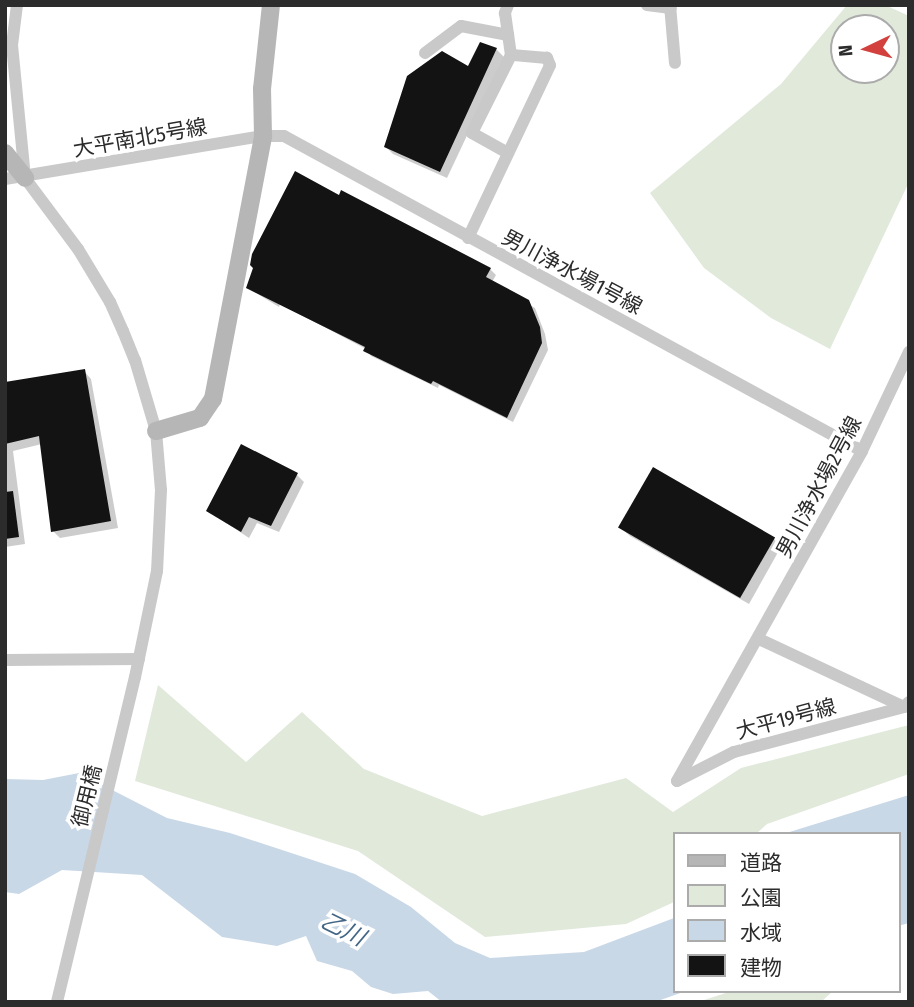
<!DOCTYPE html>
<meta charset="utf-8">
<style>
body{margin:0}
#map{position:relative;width:914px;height:1007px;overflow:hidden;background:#fff;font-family:"Fira Sans Condensed","Noto Sans JP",sans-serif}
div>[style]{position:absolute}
.green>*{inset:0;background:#e1e9db}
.water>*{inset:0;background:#c9d8e7}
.shadow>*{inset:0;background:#0003}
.building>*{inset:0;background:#131313;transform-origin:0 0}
.street>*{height:12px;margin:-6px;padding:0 6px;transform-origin:6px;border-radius:6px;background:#c9c9c9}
.secondary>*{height:18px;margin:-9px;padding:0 9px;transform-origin:9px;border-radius:9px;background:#b6b6b6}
span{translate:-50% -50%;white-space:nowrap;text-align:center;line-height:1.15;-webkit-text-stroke:7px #fff;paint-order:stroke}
.street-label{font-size:21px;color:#2c2c2c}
.water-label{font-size:23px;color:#436686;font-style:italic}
.frame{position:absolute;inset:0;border:7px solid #2c2c2c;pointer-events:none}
.legend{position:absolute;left:673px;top:832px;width:228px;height:161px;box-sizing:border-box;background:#fff;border:2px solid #ababab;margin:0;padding:9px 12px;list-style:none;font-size:21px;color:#2c2c2c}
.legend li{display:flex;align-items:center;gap:14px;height:35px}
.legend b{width:35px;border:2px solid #ababab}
.north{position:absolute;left:830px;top:14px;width:70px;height:70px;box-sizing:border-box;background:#fff;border:2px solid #ababab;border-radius:50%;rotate:265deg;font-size:19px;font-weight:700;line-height:28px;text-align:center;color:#2c2c2c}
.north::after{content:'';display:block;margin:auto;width:24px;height:32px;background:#d3413e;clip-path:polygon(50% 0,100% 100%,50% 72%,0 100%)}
</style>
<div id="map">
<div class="green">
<i style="clip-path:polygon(evenodd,847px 5px,885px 5px,909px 16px,909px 182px,830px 349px,771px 318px,704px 268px,650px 193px,781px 84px,847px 5px,844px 28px,886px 28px,886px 70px,844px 70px,844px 28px)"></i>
<i style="clip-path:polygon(158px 685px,246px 762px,302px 712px,364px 769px,482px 816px,626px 778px,673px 812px,741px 768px,909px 725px,909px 774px,767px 824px,756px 834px,674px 834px,674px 902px,626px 924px,485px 937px,358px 851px,135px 781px)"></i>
<i style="clip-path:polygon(732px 991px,833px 991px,821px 1002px,698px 1002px)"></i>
</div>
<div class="water">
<i style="clip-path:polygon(79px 773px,167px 818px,230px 833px,355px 874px,411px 907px,455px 943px,490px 958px,584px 952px,674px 918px,674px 991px,686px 991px,655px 1002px,442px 1002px,428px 991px,393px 994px,371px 987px,352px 971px,317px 961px,306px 936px,277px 946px,222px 937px,142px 875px,62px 870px,19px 894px,5px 892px,5px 779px,43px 780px)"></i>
<i style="clip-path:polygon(909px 795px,909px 923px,898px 926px,898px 834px,783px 834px)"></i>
</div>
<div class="shadow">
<i style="clip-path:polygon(496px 49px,504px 57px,447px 178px,393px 154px,386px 147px,469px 68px)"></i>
<i style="clip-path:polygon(490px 269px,496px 275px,492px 282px,535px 308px,545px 334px,548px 350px,513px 422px,439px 385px,438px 388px,371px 356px,366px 349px,280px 304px,279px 307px,248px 288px)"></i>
<i style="clip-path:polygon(84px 371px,91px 379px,118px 528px,60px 538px,53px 531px,42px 444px,13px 451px,25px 544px,5px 547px,5px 384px)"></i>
<i style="clip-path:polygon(297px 475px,304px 482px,279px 532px,257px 523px,249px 538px,208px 511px)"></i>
<i style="clip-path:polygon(622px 529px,774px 539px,781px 547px,749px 604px,630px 536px)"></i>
</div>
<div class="building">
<i style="clip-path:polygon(480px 42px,497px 48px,440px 172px,384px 147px,407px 76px,442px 51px,468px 66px)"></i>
<i style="clip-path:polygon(295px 171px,339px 195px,341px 190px,491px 268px,486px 277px,529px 300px,540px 327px,542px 343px,507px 418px,433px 381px,431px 384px,363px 351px,365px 347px,246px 288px,253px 268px,250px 265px,252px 254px)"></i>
<i style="clip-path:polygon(85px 369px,111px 521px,51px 532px,39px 436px,5px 444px,5px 382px)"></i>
<i style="clip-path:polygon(241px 444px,298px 473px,271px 526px,249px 517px,241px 532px,206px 511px)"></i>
<i style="left:653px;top:467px;width:141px;height:70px;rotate:30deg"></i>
<i style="clip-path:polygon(13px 491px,19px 537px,5px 539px,5px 492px)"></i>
</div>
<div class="street">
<i style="left:17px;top:5px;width:40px;rotate:97.1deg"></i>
<i style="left:12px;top:45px;width:134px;rotate:84.4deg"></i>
<i style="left:25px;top:178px;width:89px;rotate:53.3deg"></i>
<i style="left:78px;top:249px;width:62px;rotate:58.9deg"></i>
<i style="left:110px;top:302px;width:32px;rotate:66deg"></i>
<i style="left:123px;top:331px;width:31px;rotate:68deg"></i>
<i style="left:135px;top:360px;width:74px;rotate:73.5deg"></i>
<i style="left:156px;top:431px;width:59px;rotate:85.2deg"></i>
<i style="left:161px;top:490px;width:81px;rotate:92.8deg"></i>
<i style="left:157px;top:571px;width:108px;rotate:101.7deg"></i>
<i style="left:135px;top:677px;width:334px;rotate:103.5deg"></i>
<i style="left:508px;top:5px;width:9px;rotate:111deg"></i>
<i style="left:505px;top:13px;width:42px;rotate:81.9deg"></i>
<i style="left:511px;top:55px;width:87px;rotate:116.6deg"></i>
<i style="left:472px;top:133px;width:41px;rotate:29.1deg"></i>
<i style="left:647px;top:5px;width:24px;rotate:7deg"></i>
<i style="left:670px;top:5px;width:58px;rotate:85.1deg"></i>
<i style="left:425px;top:53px;width:45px;rotate:-36.9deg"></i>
<i style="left:461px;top:26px;width:48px;rotate:10.8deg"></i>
<i style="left:5px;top:179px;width:262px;rotate:-9.5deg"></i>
<i style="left:263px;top:136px;width:21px"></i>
<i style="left:284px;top:136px;width:658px;rotate:28.59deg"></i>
<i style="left:468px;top:238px;width:191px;rotate:-64.6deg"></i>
<i style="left:550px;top:65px;width:8px;rotate:-113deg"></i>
<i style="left:547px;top:58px;width:36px;rotate:-175deg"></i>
<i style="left:759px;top:639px;width:160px;rotate:25.1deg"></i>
<i style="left:5px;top:660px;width:134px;rotate:-0.4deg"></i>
<i style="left:677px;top:781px;width:378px;rotate:-60.7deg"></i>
<i style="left:862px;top:451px;width:110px;rotate:-64.6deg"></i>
<i style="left:677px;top:781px;width:64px;rotate:-27deg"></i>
<i style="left:734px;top:752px;width:176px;rotate:-14.8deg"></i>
<i style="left:904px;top:707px;width:7px;rotate:-45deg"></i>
</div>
<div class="secondary">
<i style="left:5px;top:153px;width:32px;rotate:51deg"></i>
<i style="left:156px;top:431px;width:46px;rotate:-16.5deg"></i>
<i style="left:200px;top:418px;width:23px;rotate:-56deg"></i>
<i style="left:213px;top:399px;width:268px;rotate:-79.2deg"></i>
<i style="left:263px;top:136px;width:47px;rotate:-91.2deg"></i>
<i style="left:262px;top:89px;width:84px;rotate:-83.9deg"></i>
</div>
<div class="street-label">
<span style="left:140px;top:138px;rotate:-10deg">大平南北5号線</span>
<span style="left:572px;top:272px;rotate:28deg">男川浄水場1号線</span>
<span style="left:819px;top:487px;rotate:-62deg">男川浄水場2号線</span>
<span style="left:786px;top:719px;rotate:-15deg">大平19号線</span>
<span style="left:87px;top:796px;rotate:-76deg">御用橋</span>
</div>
<div class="water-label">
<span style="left:343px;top:929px;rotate:26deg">乙川</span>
</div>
<div class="frame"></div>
<ul class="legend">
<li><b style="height:9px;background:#b6b6b6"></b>道路</li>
<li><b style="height:19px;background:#e1e9db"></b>公園</li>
<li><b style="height:19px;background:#c9d8e7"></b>水域</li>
<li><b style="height:19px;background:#131313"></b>建物</li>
</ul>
<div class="north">N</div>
</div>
